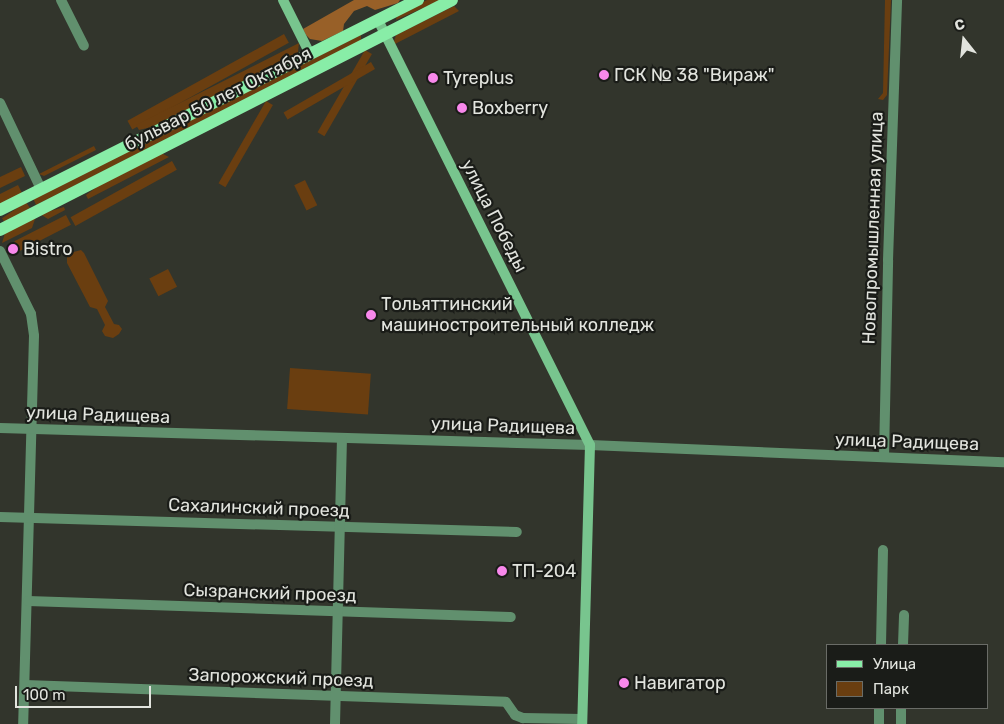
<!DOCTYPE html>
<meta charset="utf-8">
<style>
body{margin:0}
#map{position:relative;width:1004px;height:724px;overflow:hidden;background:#32352c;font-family:Rubik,sans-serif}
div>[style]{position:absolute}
.green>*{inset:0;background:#6a3e10;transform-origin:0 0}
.forest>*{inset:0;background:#986028}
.street>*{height:10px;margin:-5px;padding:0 5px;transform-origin:5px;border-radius:5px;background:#61906e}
.secondary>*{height:10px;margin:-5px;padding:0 5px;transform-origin:5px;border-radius:5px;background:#78c58e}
.primary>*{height:12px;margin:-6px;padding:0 6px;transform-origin:6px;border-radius:6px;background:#88eda7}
.dots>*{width:14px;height:14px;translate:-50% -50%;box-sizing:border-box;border:2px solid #1a1c18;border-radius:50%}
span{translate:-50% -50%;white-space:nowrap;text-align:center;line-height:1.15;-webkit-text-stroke:4.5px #1a1c18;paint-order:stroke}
.poi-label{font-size:18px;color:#e2e4de}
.left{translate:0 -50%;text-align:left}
.street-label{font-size:18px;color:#e2e4de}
.legend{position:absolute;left:826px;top:644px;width:162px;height:65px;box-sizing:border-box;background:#1a1c18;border:1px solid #6a6c67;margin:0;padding:6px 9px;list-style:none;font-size:15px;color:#e2e4de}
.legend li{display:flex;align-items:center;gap:10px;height:25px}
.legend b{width:25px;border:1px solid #6a6c67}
.north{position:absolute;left:939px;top:15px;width:50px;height:50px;-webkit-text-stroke:4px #1a1c18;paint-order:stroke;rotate:344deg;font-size:14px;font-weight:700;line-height:20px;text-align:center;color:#e2e4de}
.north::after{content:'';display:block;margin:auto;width:18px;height:22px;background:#e2e4de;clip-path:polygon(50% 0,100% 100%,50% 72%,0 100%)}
.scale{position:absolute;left:15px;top:686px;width:136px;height:22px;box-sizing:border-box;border:2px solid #e2e4de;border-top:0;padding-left:6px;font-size:15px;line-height:18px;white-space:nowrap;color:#e2e4de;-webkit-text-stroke:4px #1a1c18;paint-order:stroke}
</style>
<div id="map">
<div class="green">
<i style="clip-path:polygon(427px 0,441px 0,396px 20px,397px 15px)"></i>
<i style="clip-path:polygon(885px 0,891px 0,887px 95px,883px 100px,878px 99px,883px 93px)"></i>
<i style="clip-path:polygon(454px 6px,459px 11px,393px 45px,396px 35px)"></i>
<i style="left:284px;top:34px;width:10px;height:179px;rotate:61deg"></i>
<i style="clip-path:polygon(361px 35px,361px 41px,36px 205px,33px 198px)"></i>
<i style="clip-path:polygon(299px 43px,298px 52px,293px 56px,156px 126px,139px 130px,136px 125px)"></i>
<i style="left:365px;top:50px;width:8px;height:95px;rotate:30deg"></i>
<i style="left:371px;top:62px;width:8px;height:101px;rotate:60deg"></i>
<i style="left:266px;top:101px;width:8px;height:95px;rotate:30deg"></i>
<i style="clip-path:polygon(94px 146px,96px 150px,44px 176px,39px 174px)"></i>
<i style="clip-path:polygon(161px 153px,169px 157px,88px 199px,86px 195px,105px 181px)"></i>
<i style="left:172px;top:161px;width:10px;height:116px;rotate:61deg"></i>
<i style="clip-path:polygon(21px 167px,25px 176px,0 188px,0 177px)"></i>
<i style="left:305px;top:180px;width:28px;height:12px;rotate:64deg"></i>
<i style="clip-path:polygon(18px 185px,22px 193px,0 204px,0 194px)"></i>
<i style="left:26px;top:202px;width:7px;height:29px;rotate:56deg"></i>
<i style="clip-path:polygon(64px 207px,65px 210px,48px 219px,40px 214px)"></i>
<i style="left:66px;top:215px;width:11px;height:58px;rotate:63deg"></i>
<i style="clip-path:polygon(36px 216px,32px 228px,2px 243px,5px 233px)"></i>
<i style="clip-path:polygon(81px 250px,84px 253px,108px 301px,105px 307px,114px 324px,119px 325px,122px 329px,119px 334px,113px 338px,105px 336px,102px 331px,105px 325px,97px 309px,90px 307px,67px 263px,67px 257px,70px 253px)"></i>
<i style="left:168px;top:269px;width:20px;height:21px;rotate:63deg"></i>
<i style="left:290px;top:368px;width:81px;height:41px;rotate:4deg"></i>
</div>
<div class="forest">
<i style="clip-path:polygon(354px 0,400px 0,398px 3px,375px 10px,367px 6px,354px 11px,344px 24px,343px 31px,322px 41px,310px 39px,306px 35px,303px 29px)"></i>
</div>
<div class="street">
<i style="left:61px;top:0;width:51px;rotate:63.4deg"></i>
<i style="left:0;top:103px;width:95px;rotate:64.5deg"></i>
<i style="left:0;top:251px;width:70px;rotate:63.8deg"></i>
<i style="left:31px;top:314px;width:22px;rotate:82deg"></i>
<i style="left:34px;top:336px;width:388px;rotate:91.6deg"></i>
<i style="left:0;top:428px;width:590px;rotate:1.65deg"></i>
<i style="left:590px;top:445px;width:414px;rotate:2.4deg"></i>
<i style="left:884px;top:457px;width:197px;rotate:-88.8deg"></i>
<i style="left:888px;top:260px;width:260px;rotate:-88deg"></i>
<i style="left:0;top:517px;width:517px;rotate:1.66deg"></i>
<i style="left:28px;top:601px;width:483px;rotate:1.9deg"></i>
<i style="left:881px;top:645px;width:95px;rotate:-88.8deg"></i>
<i style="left:903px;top:645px;width:30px;rotate:-88deg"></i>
<i style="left:25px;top:685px;width:481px;rotate:2deg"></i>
<i style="left:506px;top:702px;width:16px;rotate:55deg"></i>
<i style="left:515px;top:715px;width:9px;rotate:21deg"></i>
<i style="left:523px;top:718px;width:59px;rotate:1deg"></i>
<i style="left:335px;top:724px;width:285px;rotate:-88.6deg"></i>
<i style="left:879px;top:724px;width:16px;rotate:-90deg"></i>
<i style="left:901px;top:724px;width:16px;rotate:-90deg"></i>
</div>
<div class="secondary">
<i style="left:283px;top:0;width:60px;rotate:63.4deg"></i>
<i style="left:378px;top:20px;width:475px;rotate:63.5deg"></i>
<i style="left:590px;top:445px;width:279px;rotate:91.6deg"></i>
</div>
<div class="primary">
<i style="left:0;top:210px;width:468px;rotate:-26.7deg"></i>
<i style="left:0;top:230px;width:507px;rotate:-26.97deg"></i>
</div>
<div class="dots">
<i style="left:604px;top:75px;background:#f888eb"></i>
<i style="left:433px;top:78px;background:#f888eb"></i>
<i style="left:462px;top:108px;background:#f888eb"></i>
<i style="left:13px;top:249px;background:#f888eb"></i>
<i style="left:371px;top:315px;background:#f888eb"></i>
<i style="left:502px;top:571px;background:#f888eb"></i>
<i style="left:624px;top:683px;background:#f888eb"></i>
</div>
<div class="poi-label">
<span class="left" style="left:614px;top:75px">ГСК № 38 "Вираж"</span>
<span class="left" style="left:443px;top:78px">Tyreplus</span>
<span class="left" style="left:472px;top:108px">Boxberry</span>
<span class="left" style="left:23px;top:249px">Bistro</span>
<span class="left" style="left:381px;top:315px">Тольяттинский<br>машиностроительный колледж</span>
<span class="left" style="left:512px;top:571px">ТП-204</span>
<span class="left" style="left:634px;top:683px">Навигатор</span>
</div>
<div class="street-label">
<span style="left:218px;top:99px;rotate:-27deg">бульвар 50 лет Октября</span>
<span style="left:494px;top:216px;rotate:63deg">улица Победы</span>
<span style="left:873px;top:228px;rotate:-88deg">Новопромышленная улица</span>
<span style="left:98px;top:415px;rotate:2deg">улица Радищева</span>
<span style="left:503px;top:426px;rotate:2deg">улица Радищева</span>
<span style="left:907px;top:442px;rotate:2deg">улица Радищева</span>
<span style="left:259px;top:508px;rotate:2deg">Сахалинский проезд</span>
<span style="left:270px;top:593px;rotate:2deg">Сызранский проезд</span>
<span style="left:281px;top:678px;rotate:2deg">Запорожский проезд</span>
</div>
<ul class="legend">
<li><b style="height:6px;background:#88eda7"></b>Улица</li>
<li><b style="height:14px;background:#6a3e10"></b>Парк</li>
</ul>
<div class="north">С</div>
<div class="scale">100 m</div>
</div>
